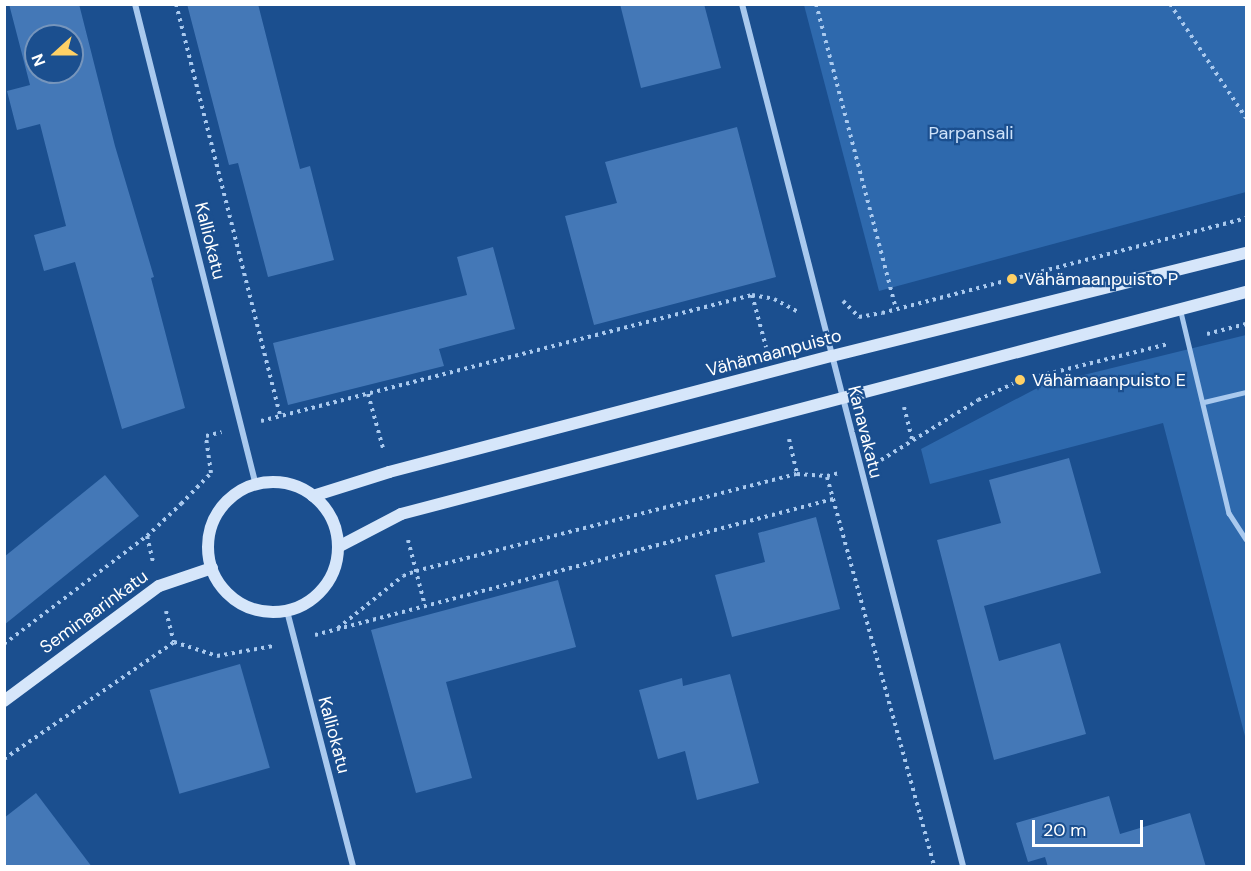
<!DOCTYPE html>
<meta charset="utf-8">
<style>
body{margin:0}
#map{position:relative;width:1251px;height:871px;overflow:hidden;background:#1b4f8f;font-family:"DM Sans",sans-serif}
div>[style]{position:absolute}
.green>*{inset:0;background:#2e69ad}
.building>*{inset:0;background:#4478b7;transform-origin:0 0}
.path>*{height:4px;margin-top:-2px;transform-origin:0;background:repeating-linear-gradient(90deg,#a9c9ee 0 3px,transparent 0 7.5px)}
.service>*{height:4.5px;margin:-2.25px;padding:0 2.25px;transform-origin:2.25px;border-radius:2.25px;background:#a9c9ee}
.minor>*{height:6px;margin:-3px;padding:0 3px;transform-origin:3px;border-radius:3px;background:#a9c9ee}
.secondary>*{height:12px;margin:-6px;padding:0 6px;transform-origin:6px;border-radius:6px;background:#d6e6fa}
.secondary>.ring{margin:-6px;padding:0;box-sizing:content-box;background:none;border:12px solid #d6e6fa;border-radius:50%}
.dots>*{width:16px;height:16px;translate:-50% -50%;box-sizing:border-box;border:3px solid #1b4f8f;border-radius:50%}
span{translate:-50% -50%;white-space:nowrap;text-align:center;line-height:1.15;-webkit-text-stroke:4.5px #1b4f8f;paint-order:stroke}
.park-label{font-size:18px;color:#cfe3fa}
.street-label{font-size:18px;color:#fff}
.poi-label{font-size:18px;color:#fff}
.left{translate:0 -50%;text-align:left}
.frame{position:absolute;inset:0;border:6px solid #fff;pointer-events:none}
.north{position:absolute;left:24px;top:24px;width:60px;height:60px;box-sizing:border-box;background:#1b4f8f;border:2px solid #7695bc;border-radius:50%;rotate:249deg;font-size:16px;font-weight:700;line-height:24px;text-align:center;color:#fff}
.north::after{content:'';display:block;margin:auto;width:21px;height:27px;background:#ffd166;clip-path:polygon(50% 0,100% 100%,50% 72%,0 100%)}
.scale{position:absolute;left:1032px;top:820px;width:111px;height:27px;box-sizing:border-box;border:3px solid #fff;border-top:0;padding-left:8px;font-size:18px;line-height:21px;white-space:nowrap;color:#fff;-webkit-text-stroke:4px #1b4f8f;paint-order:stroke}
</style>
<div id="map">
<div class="green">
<i style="clip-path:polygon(804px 5px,1246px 5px,1246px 192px,879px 291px)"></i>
<i style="clip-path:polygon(1246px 335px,1246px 740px,1163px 423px,930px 484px,921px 449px,1043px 385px)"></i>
</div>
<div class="building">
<i style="clip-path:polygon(evenodd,9px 4px,79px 4px,115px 146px,154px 277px,151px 278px,185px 408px,122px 429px,75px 262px,44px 271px,34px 235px,66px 226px,40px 124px,17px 130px,7px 91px,30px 85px,9px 4px,36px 36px,72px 36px,72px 72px,36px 72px,36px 36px)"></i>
<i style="clip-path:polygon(187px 4px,258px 4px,300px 169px,310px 166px,334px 260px,268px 277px,238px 163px,229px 165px)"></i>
<i style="clip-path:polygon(620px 4px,704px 4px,721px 68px,641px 88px)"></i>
<i style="clip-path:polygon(737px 127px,776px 277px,594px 325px,565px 216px,617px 203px,605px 162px)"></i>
<i style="clip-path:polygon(493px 247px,515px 329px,439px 349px,444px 366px,288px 405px,273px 343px,467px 295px,457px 257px)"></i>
<i style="clip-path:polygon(1069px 458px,1101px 573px,984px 606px,999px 661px,1060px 643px,1086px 734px,994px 760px,937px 540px,1001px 523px,989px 480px)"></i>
<i style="clip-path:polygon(105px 475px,139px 516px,4px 625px,4px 557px)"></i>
<i style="clip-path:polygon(816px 517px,840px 609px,732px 637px,715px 575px,765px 562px,758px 533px)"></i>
<i style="clip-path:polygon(558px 580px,576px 647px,446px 682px,472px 778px,416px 793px,371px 630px)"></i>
<i style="left:240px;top:664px;width:108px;height:94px;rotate:74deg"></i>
<i style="clip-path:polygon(730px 674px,759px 783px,697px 800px,685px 751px,658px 759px,639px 690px,682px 678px,683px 686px)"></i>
<i style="clip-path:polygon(36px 793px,92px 867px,4px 867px,4px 818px)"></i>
<i style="clip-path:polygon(1109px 796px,1120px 834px,1190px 813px,1206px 867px,1048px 867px,1045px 857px,1028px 862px,1016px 823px)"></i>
</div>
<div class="path">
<i style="left:176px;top:4px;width:425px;rotate:75.8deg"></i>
<i style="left:816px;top:4px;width:315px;rotate:75.3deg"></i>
<i style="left:1170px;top:4px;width:137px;rotate:56.3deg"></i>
<i style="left:752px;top:295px;width:54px;rotate:74.9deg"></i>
<i style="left:843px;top:301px;width:23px;rotate:45deg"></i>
<i style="left:859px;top:317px;width:23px;rotate:-10deg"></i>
<i style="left:882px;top:313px;width:376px;rotate:-14.6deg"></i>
<i style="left:1207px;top:334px;width:40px;rotate:-14.4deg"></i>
<i style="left:1039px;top:376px;width:133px;rotate:-13.9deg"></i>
<i style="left:368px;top:394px;width:56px;rotate:74.5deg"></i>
<i style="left:904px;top:407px;width:34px;rotate:76deg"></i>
<i style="left:261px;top:421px;width:507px;rotate:-14.39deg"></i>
<i style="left:752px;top:295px;width:22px;rotate:10deg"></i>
<i style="left:774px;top:299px;width:26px;rotate:28deg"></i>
<i style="left:789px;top:439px;width:36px;rotate:77deg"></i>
<i style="left:881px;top:460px;width:114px;rotate:-31.7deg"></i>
<i style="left:978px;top:400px;width:50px;rotate:-25deg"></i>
<i style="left:827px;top:477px;width:403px;rotate:74.6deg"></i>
<i style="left:147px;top:536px;width:28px;rotate:77deg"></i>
<i style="left:408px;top:540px;width:68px;rotate:75.6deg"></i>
<i style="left:166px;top:611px;width:32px;rotate:76deg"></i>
<i style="left:338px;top:628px;width:83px;rotate:-38.7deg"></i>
<i style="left:403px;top:576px;width:14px;rotate:-21deg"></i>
<i style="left:416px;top:571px;width:393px;rotate:-14.3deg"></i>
<i style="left:797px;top:474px;width:30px;rotate:4deg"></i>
<i style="left:827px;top:476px;width:12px;rotate:-14deg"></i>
<i style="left:315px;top:635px;width:536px;rotate:-14.71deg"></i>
<i style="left:4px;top:644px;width:179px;rotate:-37.1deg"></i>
<i style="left:147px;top:536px;width:47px;rotate:-43.3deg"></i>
<i style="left:181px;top:504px;width:43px;rotate:-45.9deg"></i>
<i style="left:211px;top:473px;width:37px;rotate:-98deg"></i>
<i style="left:206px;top:436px;width:16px;rotate:-14deg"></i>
<i style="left:4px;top:759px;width:206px;rotate:-34.5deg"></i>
<i style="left:174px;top:642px;width:45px;rotate:18deg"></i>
<i style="left:217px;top:656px;width:57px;rotate:-10.1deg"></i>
</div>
<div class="service">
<i style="left:1181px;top:312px;width:207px;rotate:76.6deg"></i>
<i style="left:1229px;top:513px;width:31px;rotate:57deg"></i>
<i style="left:1204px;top:402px;width:43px;rotate:-13.4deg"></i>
</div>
<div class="minor">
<i style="left:135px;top:4px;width:496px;rotate:75.9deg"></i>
<i style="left:742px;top:4px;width:890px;rotate:75.62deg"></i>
<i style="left:287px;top:611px;width:263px;rotate:75.5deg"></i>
</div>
<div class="secondary">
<i class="ring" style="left:208px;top:482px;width:118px;height:118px"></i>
<i style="left:313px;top:496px;width:80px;rotate:-17.5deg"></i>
<i style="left:389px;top:472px;width:458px;rotate:-14.7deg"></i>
<i style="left:832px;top:356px;width:427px;rotate:-14deg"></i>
<i style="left:338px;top:547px;width:71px;rotate:-27.6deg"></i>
<i style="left:401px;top:514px;width:874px;rotate:-14.72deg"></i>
<i style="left:4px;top:701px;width:193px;rotate:-36.6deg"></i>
<i style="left:159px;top:586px;width:56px;rotate:-18.8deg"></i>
</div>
<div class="dots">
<i style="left:1012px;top:279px;background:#ffd166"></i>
<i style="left:1020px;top:380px;background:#ffd166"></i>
</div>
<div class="park-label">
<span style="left:971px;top:133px">Parpansali</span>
</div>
<div class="street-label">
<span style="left:210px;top:241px;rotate:76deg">Kalliokatu</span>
<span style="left:774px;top:353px;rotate:-15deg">Vähämaanpuisto</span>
<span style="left:865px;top:432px;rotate:76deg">Kanavakatu</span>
<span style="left:94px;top:612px;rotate:-36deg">Seminaarinkatu</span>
<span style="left:334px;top:735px;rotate:75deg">Kalliokatu</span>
</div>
<div class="poi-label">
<span class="left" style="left:1024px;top:279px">Vähämaanpuisto P</span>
<span class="left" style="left:1032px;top:380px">Vähämaanpuisto E</span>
</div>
<div class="frame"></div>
<div class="north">N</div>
<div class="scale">20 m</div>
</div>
